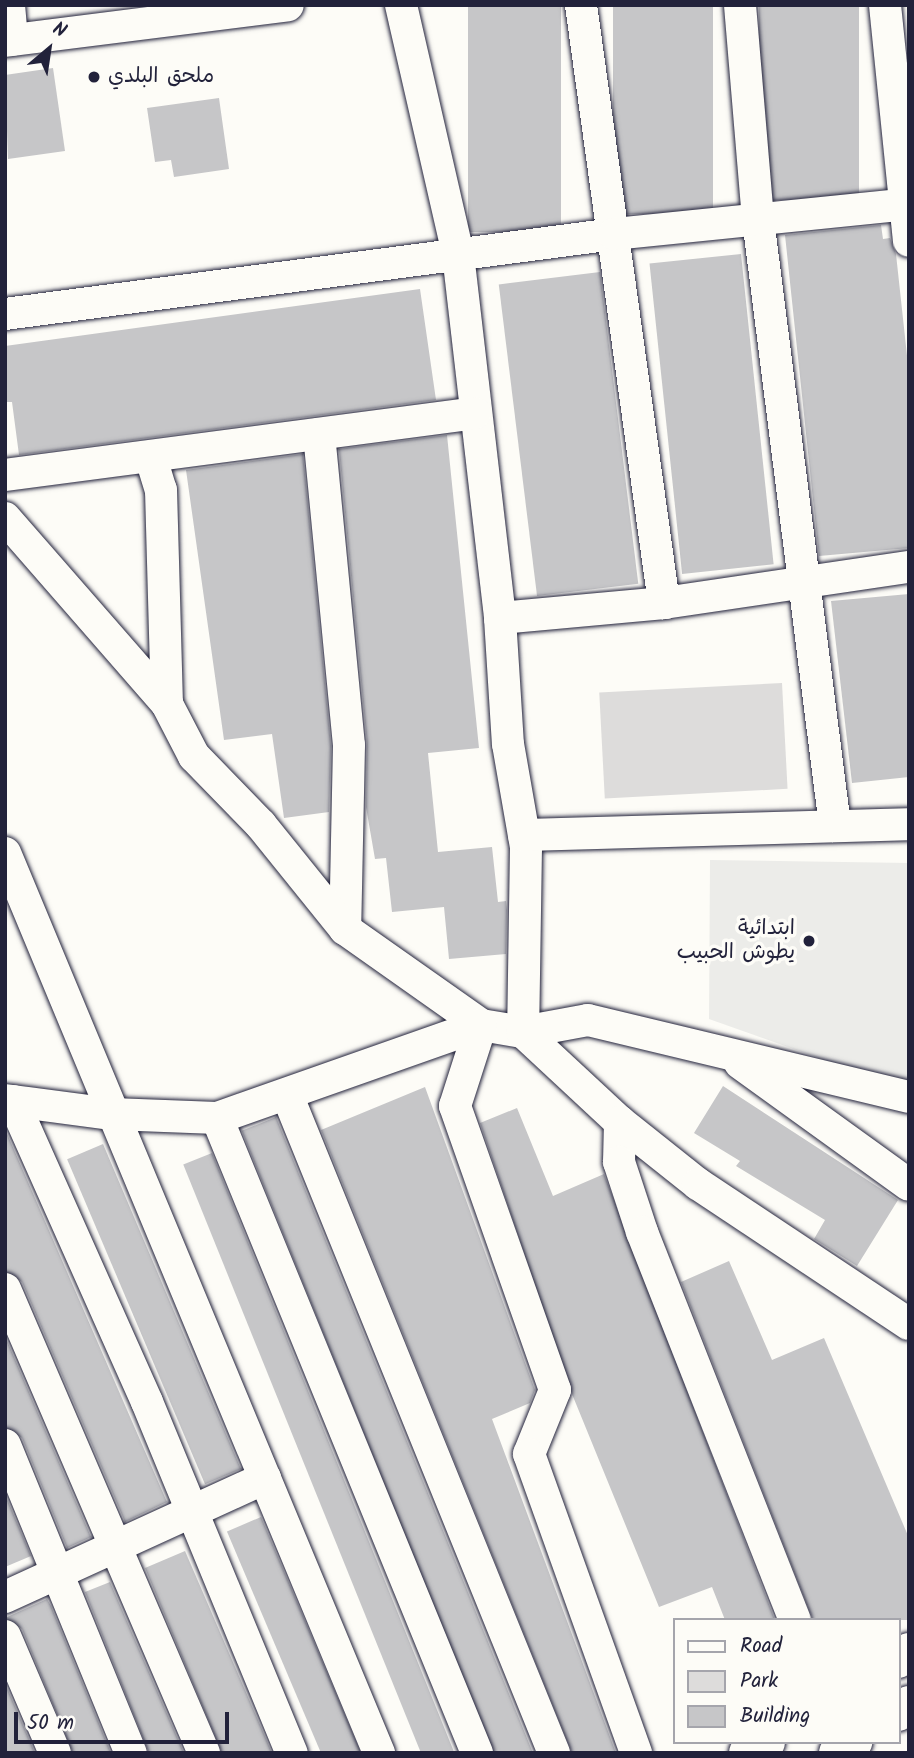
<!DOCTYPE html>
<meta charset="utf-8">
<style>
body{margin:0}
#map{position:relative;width:914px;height:1758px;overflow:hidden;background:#fdfcf7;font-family:Kalam,"Playpen Sans Arabic",sans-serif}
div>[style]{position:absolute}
.built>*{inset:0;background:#ecece9}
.green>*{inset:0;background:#dddcdb;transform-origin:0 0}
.building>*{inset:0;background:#c6c6c8;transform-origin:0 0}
.roads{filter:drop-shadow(0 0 2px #22223b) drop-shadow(0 0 2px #22223b)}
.minor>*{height:32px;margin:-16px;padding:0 16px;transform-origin:16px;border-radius:16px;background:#fdfcf7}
.major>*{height:38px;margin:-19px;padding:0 19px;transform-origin:19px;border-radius:19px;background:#fdfcf7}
.dots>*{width:19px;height:19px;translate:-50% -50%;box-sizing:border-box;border:4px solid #fdfcf7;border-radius:50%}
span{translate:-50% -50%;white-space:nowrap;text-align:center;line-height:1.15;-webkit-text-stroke:7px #fdfcf7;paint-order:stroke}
.poi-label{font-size:21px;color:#22223b}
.left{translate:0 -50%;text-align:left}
.right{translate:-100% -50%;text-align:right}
.frame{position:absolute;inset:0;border:7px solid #22223b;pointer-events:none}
.legend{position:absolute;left:673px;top:1618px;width:228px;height:126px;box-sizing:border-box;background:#fdfcf7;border:2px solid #a5a5ac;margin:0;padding:9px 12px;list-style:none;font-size:21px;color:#22223b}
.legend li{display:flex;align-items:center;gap:14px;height:35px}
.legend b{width:35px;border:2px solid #a5a5ac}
.north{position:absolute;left:14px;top:14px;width:70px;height:70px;-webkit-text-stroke:5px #fdfcf7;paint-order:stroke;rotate:29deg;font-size:19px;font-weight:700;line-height:28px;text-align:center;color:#22223b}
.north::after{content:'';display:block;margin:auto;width:24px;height:32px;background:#22223b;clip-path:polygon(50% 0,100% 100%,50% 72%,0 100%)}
.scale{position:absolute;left:14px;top:1712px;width:215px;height:32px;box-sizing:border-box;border:4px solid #22223b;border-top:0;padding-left:9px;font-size:21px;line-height:24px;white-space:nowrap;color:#22223b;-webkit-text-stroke:5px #fdfcf7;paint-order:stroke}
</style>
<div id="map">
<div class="built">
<i style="clip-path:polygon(710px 860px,909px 863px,909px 1090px,709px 1019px)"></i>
</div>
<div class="green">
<i style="left:782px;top:683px;width:106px;height:183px;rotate:87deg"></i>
</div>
<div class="building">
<i style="left:468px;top:5px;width:93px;height:227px"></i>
<i style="left:613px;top:5px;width:100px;height:209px"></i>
<i style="left:759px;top:5px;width:100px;height:195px"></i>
<i style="clip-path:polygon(53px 68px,65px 151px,8px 159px,5px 75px)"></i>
<i style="clip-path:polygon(219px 98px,229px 169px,174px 177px,171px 160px,155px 162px,147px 108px)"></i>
<i style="clip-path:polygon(881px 225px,883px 239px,890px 238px,896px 254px,909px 374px,909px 548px,819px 556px,785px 235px)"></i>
<i style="left:741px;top:254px;width:312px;height:92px;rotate:84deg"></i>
<i style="left:600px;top:272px;width:314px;height:102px;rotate:83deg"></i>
<i style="clip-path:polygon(420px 289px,436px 400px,19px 455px,12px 402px,5px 402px,5px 346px)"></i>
<i style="clip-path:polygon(447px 435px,479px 748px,428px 753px,438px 852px,492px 847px,498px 902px,506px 901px,507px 910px,506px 954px,449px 959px,444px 907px,392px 912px,386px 858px,375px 859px,366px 807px,367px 743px,339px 449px)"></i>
<i style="clip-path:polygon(303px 454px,331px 746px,329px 812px,284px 818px,272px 734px,224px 740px,186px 470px)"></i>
<i style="clip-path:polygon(909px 594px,909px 777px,852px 783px,831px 601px)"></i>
<i style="clip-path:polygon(723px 1086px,898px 1200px,857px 1266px,814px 1239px,825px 1220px,736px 1166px,740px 1161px,694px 1133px)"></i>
<i style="clip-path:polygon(425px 1087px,535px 1390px,530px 1403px,492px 1419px,616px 1753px,572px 1753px,321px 1130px)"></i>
<i style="clip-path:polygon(517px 1108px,553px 1196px,604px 1174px,775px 1620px,725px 1620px,712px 1587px,659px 1607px,572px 1394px,480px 1123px)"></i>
<i style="left:276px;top:1117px;width:686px;height:37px;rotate:68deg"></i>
<i style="clip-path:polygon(5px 1129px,167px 1502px,125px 1522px,22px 1282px,5px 1271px)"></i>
<i style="left:103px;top:1144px;width:353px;height:39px;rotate:67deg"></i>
<i style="left:212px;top:1153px;width:648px;height:31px;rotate:68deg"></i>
<i style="clip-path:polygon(729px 1261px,772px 1360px,824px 1338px,909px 1538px,909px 1620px,813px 1620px,681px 1282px)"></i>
<i style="clip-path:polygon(5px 1336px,91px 1537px,67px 1548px,22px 1438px,5px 1427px)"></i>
<i style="clip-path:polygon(5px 1494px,31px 1556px,5px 1567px)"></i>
<i style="left:261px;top:1517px;width:256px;height:37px;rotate:67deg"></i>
<i style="clip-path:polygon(185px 1551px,264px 1734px,272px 1753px,222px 1753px,145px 1568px)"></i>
<i style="clip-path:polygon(110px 1582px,184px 1753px,149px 1753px,85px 1592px)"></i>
<i style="clip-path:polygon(47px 1599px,51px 1606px,111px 1753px,73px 1753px,22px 1629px,5px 1618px)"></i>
<i style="clip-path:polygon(5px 1683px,35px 1753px,5px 1753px)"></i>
</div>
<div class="roads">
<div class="minor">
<i style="left:9px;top:5px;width:35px;rotate:85deg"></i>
<i style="left:401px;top:5px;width:255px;rotate:77.1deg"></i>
<i style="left:458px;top:254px;width:366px;rotate:83.4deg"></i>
<i style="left:500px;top:618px;width:165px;rotate:-5.2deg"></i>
<i style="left:664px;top:603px;width:248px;rotate:-8.4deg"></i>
<i style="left:581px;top:5px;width:604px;rotate:82.1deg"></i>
<i style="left:740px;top:5px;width:215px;rotate:85.2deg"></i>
<i style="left:758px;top:219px;width:612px;rotate:82.77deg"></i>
<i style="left:885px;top:5px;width:237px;rotate:84.2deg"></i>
<i style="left:5px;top:41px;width:285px;rotate:-7.2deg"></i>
<i style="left:5px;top:314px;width:614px;rotate:-7.48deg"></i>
<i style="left:614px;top:234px;width:297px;rotate:-5.8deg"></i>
<i style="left:319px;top:434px;width:312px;rotate:84.5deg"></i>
<i style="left:349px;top:745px;width:184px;rotate:91.2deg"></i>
<i style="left:151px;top:458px;width:34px;rotate:73deg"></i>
<i style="left:161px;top:490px;width:214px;rotate:88.4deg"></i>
<i style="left:5px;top:475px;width:474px;rotate:-7.5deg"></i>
<i style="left:5px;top:518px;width:247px;rotate:48.9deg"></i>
<i style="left:167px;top:704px;width:59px;rotate:62.6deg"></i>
<i style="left:194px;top:756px;width:96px;rotate:45.8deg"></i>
<i style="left:261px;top:825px;width:134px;rotate:51.1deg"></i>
<i style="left:345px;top:929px;width:166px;rotate:35.2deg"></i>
<i style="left:481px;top:1025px;width:43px;rotate:9.5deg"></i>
<i style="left:523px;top:1032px;width:132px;rotate:42.9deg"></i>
<i style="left:620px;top:1122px;width:100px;rotate:38.5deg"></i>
<i style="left:698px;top:1184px;width:253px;rotate:33.6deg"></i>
<i style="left:500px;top:618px;width:126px;rotate:86.4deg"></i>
<i style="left:508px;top:744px;width:105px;rotate:80.1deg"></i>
<i style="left:526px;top:847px;width:185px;rotate:90.9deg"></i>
<i style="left:523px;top:1032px;width:66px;rotate:-10.5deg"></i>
<i style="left:588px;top:1020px;width:330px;rotate:13.5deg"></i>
<i style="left:524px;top:835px;width:385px;rotate:-1.6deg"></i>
<i style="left:5px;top:853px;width:975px;rotate:67.43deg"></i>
<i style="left:740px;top:1063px;width:208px;rotate:35.8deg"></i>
<i style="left:288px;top:1097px;width:708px;rotate:67.93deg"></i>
<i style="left:5px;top:1100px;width:108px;rotate:7.5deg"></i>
<i style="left:112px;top:1114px;width:105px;rotate:2.2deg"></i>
<i style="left:217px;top:1118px;width:280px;rotate:-19.4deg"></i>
<i style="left:481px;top:1025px;width:85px;rotate:107.8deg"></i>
<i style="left:455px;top:1106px;width:301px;rotate:70.6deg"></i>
<i style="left:555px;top:1390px;width:69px;rotate:112.1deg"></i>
<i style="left:529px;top:1454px;width:318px;rotate:70.3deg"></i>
<i style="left:13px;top:1101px;width:329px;rotate:66deg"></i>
<i style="left:147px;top:1402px;width:380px;rotate:67.6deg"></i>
<i style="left:217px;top:1118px;width:686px;rotate:67.73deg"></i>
<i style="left:620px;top:1122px;width:40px;rotate:91.4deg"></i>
<i style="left:619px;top:1162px;width:74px;rotate:71.8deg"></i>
<i style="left:642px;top:1232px;width:417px;rotate:68.5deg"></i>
<i style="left:5px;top:1289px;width:505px;rotate:66.79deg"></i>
<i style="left:5px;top:1445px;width:333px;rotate:67.8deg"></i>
<i style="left:5px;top:1597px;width:286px;rotate:-24.6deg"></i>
<i style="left:5px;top:1636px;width:127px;rotate:66.9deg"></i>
</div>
<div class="major">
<i style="left:898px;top:1659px;width:13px;rotate:-32deg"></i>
<i style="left:898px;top:1712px;width:13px;rotate:-32deg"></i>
<i style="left:748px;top:1753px;width:21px;rotate:-31deg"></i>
<i style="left:838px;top:1753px;width:19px;rotate:-36deg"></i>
</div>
</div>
<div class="dots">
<i style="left:94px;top:77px;background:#22223b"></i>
<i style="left:809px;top:941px;background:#22223b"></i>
</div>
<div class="poi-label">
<span class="left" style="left:108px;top:77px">ملحق البلدي</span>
<span class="right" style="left:795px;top:941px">ابتدائية<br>يطوش الحبيب</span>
</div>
<div class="frame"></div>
<ul class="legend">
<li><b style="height:9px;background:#fdfcf7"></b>Road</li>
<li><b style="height:19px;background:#dddcdb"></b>Park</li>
<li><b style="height:19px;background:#c6c6c8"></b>Building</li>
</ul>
<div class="north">N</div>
<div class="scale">50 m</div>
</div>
